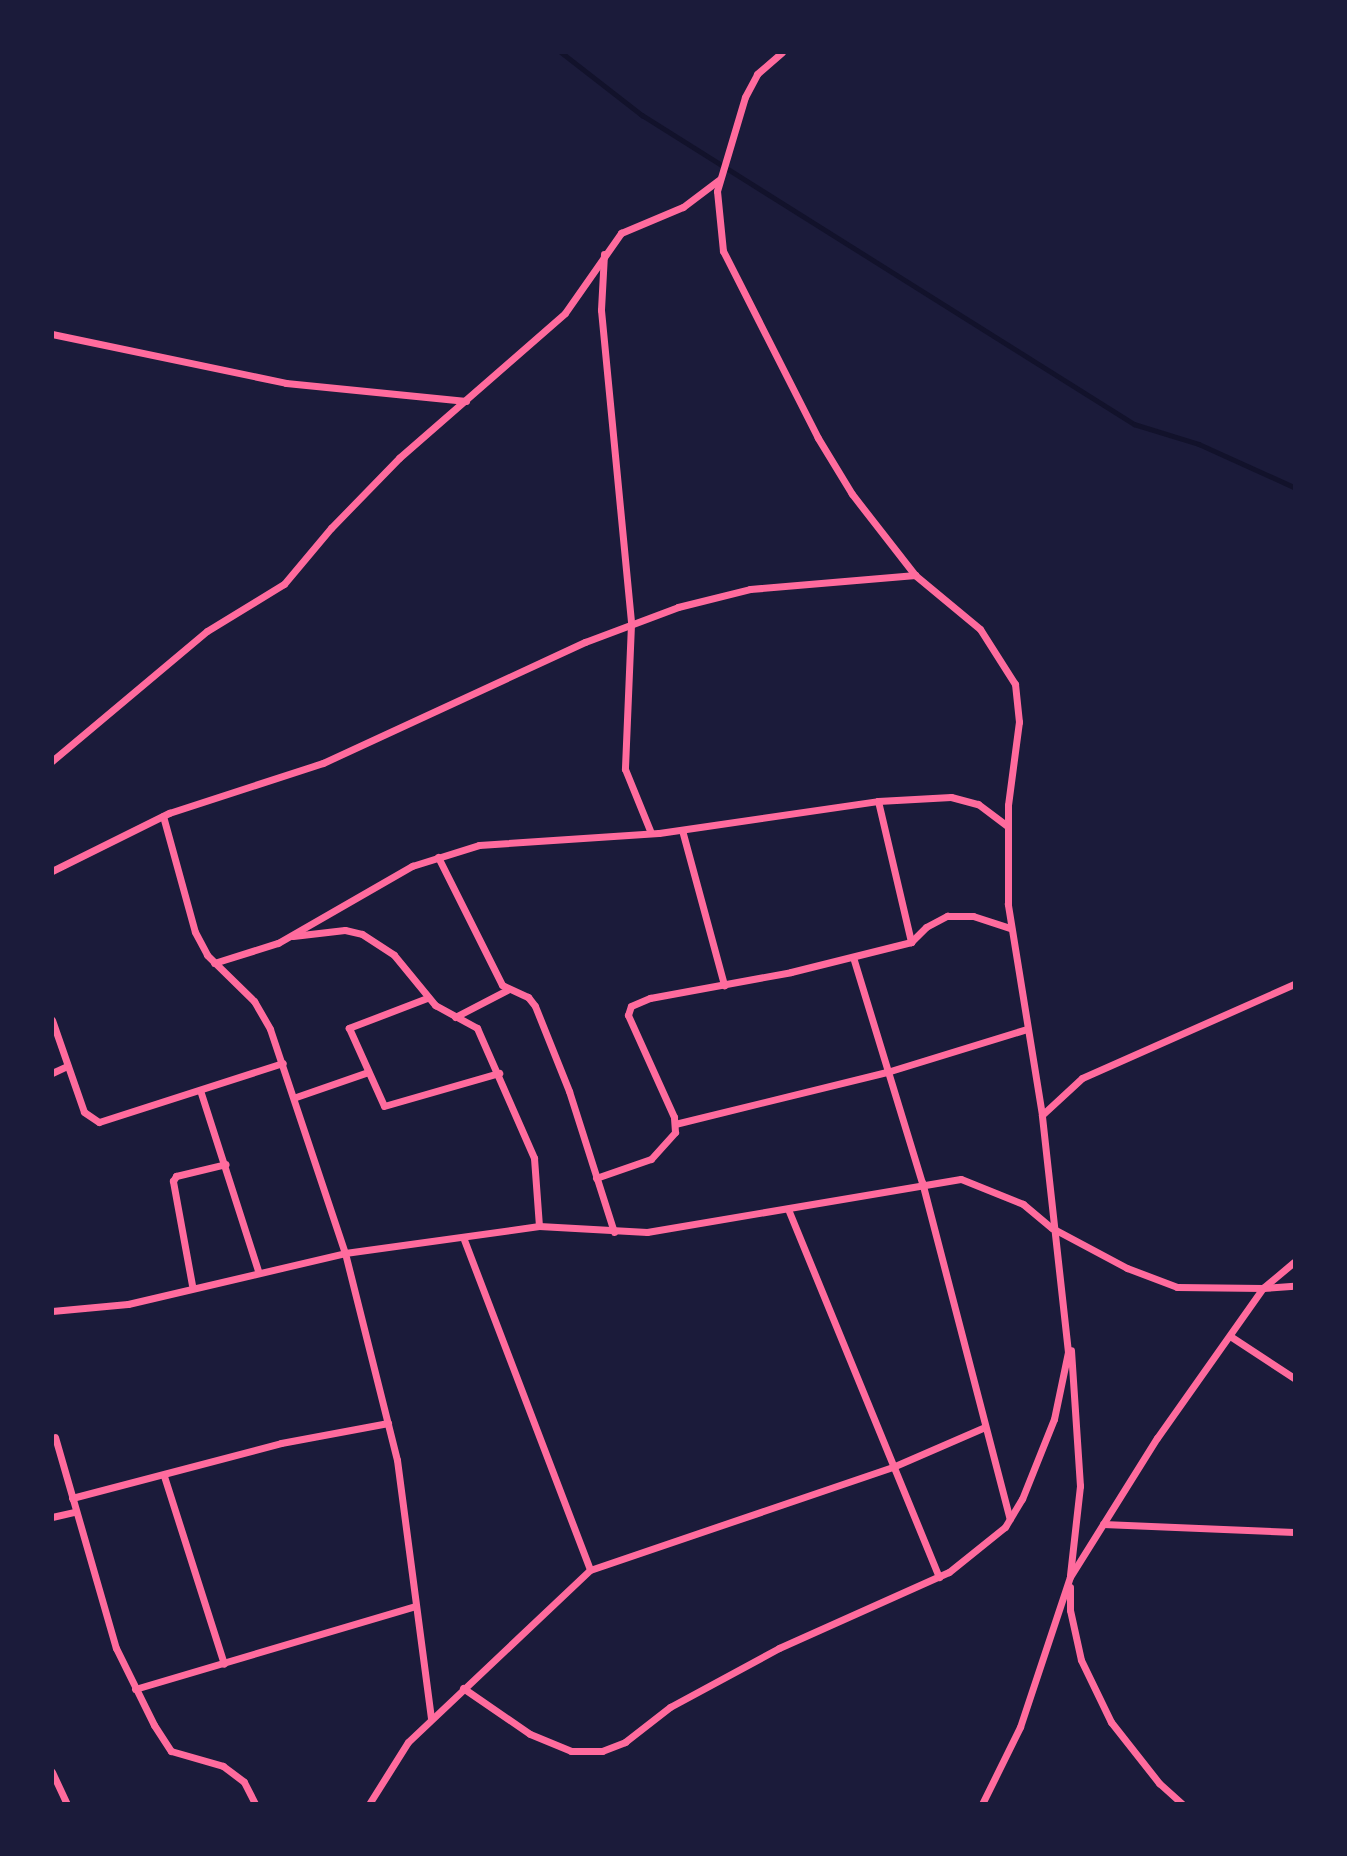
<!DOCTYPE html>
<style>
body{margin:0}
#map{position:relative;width:1347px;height:1856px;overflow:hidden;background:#1b1b3a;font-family:"Archivo Narrow",sans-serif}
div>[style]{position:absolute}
.stream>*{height:4.5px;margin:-2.25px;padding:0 2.25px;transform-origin:2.25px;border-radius:2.25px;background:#12122b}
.minor>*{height:7px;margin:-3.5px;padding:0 3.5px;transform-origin:3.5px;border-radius:3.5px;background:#ff6b9d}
span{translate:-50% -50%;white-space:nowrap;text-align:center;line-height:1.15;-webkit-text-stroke:5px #1b1b3a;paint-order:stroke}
.frame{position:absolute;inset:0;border:54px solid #1b1b3a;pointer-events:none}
</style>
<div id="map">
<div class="stream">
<i style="left:561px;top:52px;width:103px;rotate:37.9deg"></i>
<i style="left:642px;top:115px;width:581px;rotate:32.13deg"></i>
<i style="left:1134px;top:424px;width:68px;rotate:17.1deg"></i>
<i style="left:1199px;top:444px;width:104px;rotate:24.4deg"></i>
</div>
<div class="minor">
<i style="left:604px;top:254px;width:56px;rotate:93.1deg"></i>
<i style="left:601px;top:310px;width:315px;rotate:84.5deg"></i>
<i style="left:631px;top:624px;width:145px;rotate:92.4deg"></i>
<i style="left:625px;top:769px;width:69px;rotate:67.9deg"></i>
<i style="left:52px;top:334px;width:239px;rotate:11.8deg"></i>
<i style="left:286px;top:383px;width:181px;rotate:5.7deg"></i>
<i style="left:52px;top:761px;width:202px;rotate:-40deg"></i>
<i style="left:207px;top:631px;width:90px;rotate:-31.4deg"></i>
<i style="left:284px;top:584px;width:73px;rotate:-50deg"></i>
<i style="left:331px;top:528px;width:98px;rotate:-45.8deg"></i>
<i style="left:399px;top:458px;width:220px;rotate:-41.1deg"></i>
<i style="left:565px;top:313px;width:98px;rotate:-55deg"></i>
<i style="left:621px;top:233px;width:67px;rotate:-22.8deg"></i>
<i style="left:683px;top:207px;width:46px;rotate:-37.1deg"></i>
<i style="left:878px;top:801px;width:145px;rotate:76.8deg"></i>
<i style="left:163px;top:816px;width:120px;rotate:74.6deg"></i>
<i style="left:195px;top:932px;width:26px;rotate:62deg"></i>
<i style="left:207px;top:955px;width:66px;rotate:44.4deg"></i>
<i style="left:254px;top:1001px;width:32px;rotate:60deg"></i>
<i style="left:270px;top:1029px;width:236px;rotate:71.5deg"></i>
<i style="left:345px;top:1253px;width:213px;rotate:75.9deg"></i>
<i style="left:397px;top:1460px;width:260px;rotate:82.5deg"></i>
<i style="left:682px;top:830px;width:161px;rotate:74.8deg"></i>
<i style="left:438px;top:857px;width:143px;rotate:63.4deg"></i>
<i style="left:502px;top:985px;width:29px;rotate:25deg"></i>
<i style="left:528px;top:997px;width:11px;rotate:52deg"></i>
<i style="left:535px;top:1006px;width:92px;rotate:68.2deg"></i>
<i style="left:569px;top:1091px;width:148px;rotate:72.3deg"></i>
<i style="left:52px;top:871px;width:131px;rotate:-26.4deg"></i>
<i style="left:169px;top:813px;width:162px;rotate:-18deg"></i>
<i style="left:323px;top:763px;width:289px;rotate:-24.8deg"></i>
<i style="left:585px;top:642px;width:99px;rotate:-20.6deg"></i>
<i style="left:678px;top:607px;width:74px;rotate:-14deg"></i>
<i style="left:750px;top:589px;width:166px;rotate:-4.8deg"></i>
<i style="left:293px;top:936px;width:52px;rotate:-6.6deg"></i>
<i style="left:345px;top:930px;width:17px;rotate:13deg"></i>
<i style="left:362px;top:934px;width:38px;rotate:33deg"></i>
<i style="left:394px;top:955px;width:65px;rotate:50.6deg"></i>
<i style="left:435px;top:1005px;width:48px;rotate:28.7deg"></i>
<i style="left:477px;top:1028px;width:142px;rotate:66.3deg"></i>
<i style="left:534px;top:1158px;width:68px;rotate:85.8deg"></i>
<i style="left:853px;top:957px;width:235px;rotate:73deg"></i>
<i style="left:922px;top:1182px;width:348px;rotate:75.4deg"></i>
<i style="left:214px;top:963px;width:67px;rotate:-17.4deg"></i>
<i style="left:278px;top:943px;width:155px;rotate:-29.9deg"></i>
<i style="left:412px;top:866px;width:70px;rotate:-17.4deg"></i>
<i style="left:479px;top:845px;width:180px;rotate:-3.8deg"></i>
<i style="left:659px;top:833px;width:221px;rotate:-8.3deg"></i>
<i style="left:878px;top:801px;width:73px;rotate:-3.1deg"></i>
<i style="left:951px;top:797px;width:28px;rotate:15deg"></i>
<i style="left:978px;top:804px;width:36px;rotate:37deg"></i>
<i style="left:427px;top:998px;width:84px;rotate:159deg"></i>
<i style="left:349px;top:1028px;width:85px;rotate:65.8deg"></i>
<i style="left:384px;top:1106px;width:120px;rotate:-16deg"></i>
<i style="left:455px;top:1017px;width:59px;rotate:-27.4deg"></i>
<i style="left:52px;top:1020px;width:97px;rotate:70.8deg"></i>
<i style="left:84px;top:1112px;width:18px;rotate:34deg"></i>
<i style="left:99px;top:1122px;width:193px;rotate:-17.8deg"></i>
<i style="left:52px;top:1073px;width:17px;rotate:-25deg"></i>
<i style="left:200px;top:1090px;width:190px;rotate:72.2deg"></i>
<i style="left:296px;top:1097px;width:76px;rotate:-19.1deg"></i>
<i style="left:1042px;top:1115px;width:54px;rotate:-42.8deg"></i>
<i style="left:1082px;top:1078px;width:232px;rotate:-23.9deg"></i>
<i style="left:675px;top:1124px;width:218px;rotate:-13.8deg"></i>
<i style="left:887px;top:1072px;width:146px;rotate:-17.1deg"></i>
<i style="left:596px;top:1178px;width:58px;rotate:-19.1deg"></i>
<i style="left:651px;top:1159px;width:36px;rotate:-48deg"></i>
<i style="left:675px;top:1132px;width:15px;rotate:-94deg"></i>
<i style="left:674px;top:1117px;width:112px;rotate:-114.3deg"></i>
<i style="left:628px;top:1015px;width:9px;rotate:-72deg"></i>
<i style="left:631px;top:1006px;width:21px;rotate:-23deg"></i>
<i style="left:650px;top:998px;width:143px;rotate:-10.4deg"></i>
<i style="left:791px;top:972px;width:124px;rotate:-14deg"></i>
<i style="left:911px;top:942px;width:21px;rotate:-45deg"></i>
<i style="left:926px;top:927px;width:24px;rotate:-28deg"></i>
<i style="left:947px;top:916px;width:26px"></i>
<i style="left:973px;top:916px;width:40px;rotate:18deg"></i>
<i style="left:788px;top:1209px;width:398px;rotate:67.7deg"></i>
<i style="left:463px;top:1237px;width:356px;rotate:69.1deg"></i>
<i style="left:192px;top:1285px;width:106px;rotate:-100.4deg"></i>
<i style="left:173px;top:1181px;width:6px;rotate:-59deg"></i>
<i style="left:176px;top:1176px;width:51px;rotate:-13.5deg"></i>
<i style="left:52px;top:1311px;width:76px;rotate:-5.3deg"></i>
<i style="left:128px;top:1304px;width:223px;rotate:-13.2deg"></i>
<i style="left:345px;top:1253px;width:196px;rotate:-7.9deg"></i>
<i style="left:539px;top:1226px;width:108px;rotate:3.2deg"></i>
<i style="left:647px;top:1232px;width:318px;rotate:-9.6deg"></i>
<i style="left:961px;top:1179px;width:67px;rotate:22deg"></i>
<i style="left:1023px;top:1204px;width:38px;rotate:40deg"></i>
<i style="left:1052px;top:1228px;width:85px;rotate:28.1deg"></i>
<i style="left:1127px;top:1268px;width:53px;rotate:20.8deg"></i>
<i style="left:1177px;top:1287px;width:86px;rotate:0.7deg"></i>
<i style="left:1263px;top:1288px;width:40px;rotate:-40deg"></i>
<i style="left:1230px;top:1336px;width:77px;rotate:33.3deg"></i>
<i style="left:55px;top:1437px;width:220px;rotate:73.9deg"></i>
<i style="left:116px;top:1648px;width:86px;rotate:63.7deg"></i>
<i style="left:154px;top:1725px;width:31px;rotate:57deg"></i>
<i style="left:171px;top:1751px;width:54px;rotate:16.1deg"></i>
<i style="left:223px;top:1766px;width:26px;rotate:37deg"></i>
<i style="left:244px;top:1782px;width:25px;rotate:63deg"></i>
<i style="left:164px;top:1476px;width:197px;rotate:72.3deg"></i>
<i style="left:72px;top:1498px;width:216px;rotate:-14.7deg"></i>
<i style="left:281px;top:1443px;width:109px;rotate:-10.6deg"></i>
<i style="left:52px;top:1517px;width:22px;rotate:-13deg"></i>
<i style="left:1103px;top:1524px;width:191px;rotate:2.4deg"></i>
<i style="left:1070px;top:1575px;width:90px;rotate:-83.6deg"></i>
<i style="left:1080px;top:1486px;width:136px;rotate:-93.8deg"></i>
<i style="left:1070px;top:1587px;width:23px;rotate:90deg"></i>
<i style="left:1070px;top:1610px;width:51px;rotate:77.6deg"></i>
<i style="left:1081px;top:1660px;width:69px;rotate:64.2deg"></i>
<i style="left:1111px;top:1722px;width:78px;rotate:51.8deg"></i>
<i style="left:1159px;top:1783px;width:31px;rotate:42deg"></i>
<i style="left:463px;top:1688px;width:81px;rotate:34.5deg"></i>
<i style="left:530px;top:1734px;width:44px;rotate:22.5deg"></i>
<i style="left:571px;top:1751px;width:31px"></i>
<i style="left:602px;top:1751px;width:25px;rotate:-21deg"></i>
<i style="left:625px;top:1742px;width:57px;rotate:-37.9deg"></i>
<i style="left:670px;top:1707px;width:124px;rotate:-28.4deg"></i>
<i style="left:779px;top:1648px;width:186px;rotate:-24.1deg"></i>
<i style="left:949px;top:1572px;width:72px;rotate:-38.8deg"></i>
<i style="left:1005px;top:1527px;width:33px;rotate:-59deg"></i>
<i style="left:1022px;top:1499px;width:86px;rotate:-68.2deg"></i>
<i style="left:1054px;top:1419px;width:68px;rotate:-78.2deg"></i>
<i style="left:1068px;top:1352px;width:238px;rotate:-96.3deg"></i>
<i style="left:1042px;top:1115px;width:214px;rotate:-99.2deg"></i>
<i style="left:1008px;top:904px;width:99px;rotate:-90deg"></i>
<i style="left:1008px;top:805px;width:84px;rotate:-82.5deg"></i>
<i style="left:1019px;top:722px;width:38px;rotate:-96deg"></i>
<i style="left:1015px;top:684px;width:65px;rotate:-122.5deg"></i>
<i style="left:980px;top:629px;width:85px;rotate:-140.3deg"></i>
<i style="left:915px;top:575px;width:103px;rotate:-127.9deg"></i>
<i style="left:852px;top:494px;width:66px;rotate:-121.3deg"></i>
<i style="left:818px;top:438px;width:210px;rotate:-116.9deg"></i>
<i style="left:723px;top:251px;width:60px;rotate:-95.7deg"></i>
<i style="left:717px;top:191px;width:98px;rotate:-73.4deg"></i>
<i style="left:745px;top:97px;width:26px;rotate:-62deg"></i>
<i style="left:757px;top:74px;width:33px;rotate:-41deg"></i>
<i style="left:135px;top:1689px;width:293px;rotate:-16.5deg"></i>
<i style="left:52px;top:1772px;width:35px;rotate:65deg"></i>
<i style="left:369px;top:1804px;width:73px;rotate:-57.8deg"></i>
<i style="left:408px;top:1742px;width:250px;rotate:-43.4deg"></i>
<i style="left:590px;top:1570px;width:322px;rotate:-18.8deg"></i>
<i style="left:895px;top:1466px;width:98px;rotate:-23.4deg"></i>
<i style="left:982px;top:1804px;width:86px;rotate:-63.7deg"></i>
<i style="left:1020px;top:1727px;width:158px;rotate:-71.6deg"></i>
<i style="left:1070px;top:1577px;width:164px;rotate:-58deg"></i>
<i style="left:1157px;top:1438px;width:184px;rotate:-54.8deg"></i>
<i style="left:1263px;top:1288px;width:31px;rotate:-4deg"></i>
</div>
<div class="frame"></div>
</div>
